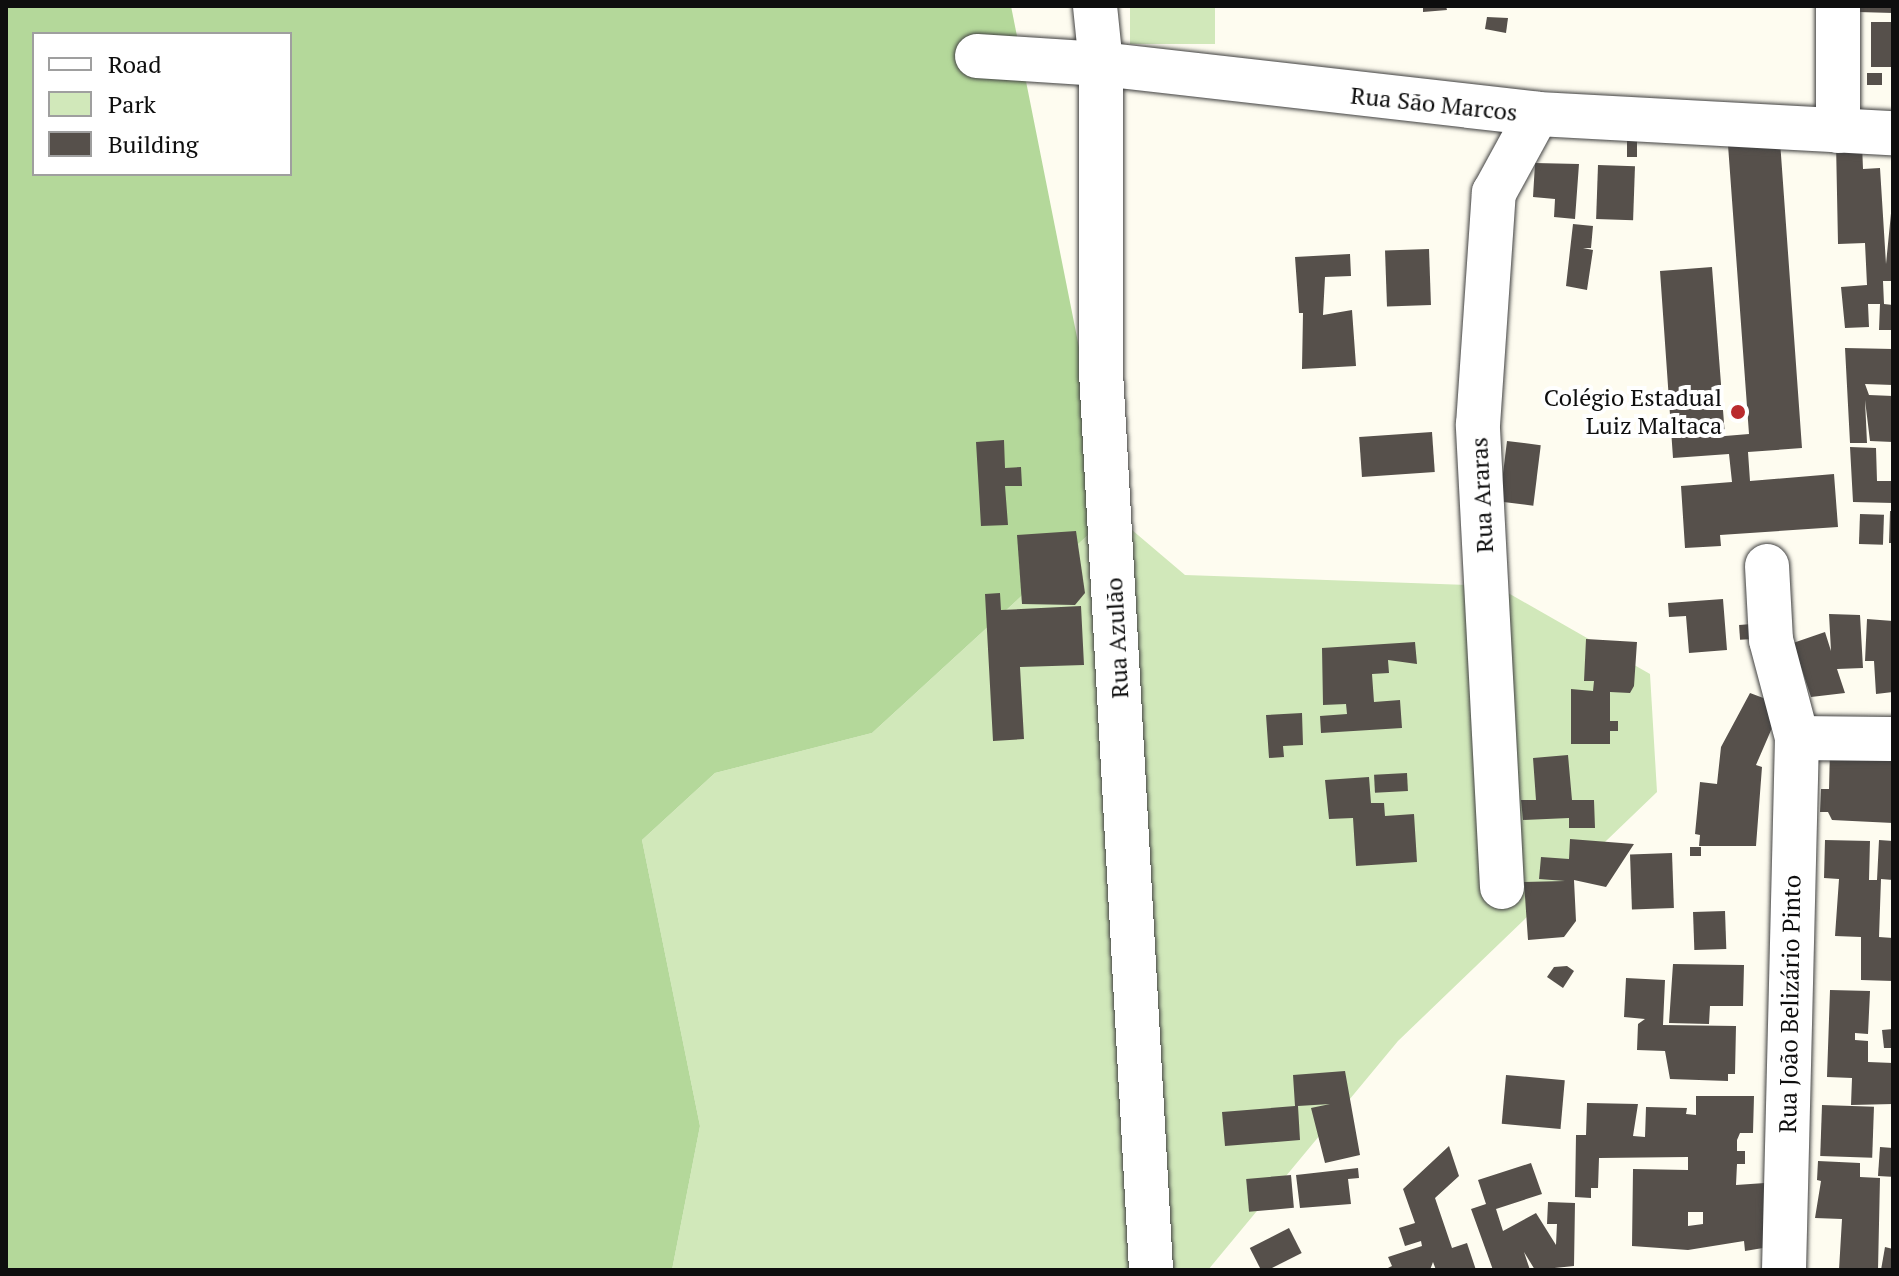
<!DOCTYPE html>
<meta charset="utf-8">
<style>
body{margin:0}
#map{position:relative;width:1899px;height:1276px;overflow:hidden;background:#fefcf0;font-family:"PT Serif",serif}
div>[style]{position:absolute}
.green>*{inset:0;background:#d1e8ba;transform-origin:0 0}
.forest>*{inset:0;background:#b4d89a}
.building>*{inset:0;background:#56504b;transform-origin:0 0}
.roads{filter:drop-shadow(0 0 2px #414141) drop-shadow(0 0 2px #414141)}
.minor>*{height:44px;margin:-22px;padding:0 22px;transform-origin:22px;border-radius:22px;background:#fff}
.dots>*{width:22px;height:22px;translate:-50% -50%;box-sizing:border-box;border:4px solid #fff;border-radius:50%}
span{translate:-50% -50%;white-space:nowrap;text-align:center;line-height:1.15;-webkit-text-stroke:8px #fff;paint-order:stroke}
.street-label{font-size:24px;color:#0e0e0e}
.poi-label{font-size:24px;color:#0e0e0e}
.right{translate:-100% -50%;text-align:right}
.frame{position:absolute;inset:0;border:8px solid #0e0e0e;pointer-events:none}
.legend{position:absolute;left:32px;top:32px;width:260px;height:144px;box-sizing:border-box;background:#fff;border:2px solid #9f9f9f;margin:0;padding:10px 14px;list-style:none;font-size:24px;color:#0e0e0e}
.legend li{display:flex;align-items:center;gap:16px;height:40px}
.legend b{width:40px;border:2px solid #9f9f9f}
</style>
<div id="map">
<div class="green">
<i style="left:1130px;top:6px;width:85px;height:38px"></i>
<i style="clip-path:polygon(1112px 513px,1185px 575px,1496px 586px,1650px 674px,1657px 792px,1398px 1041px,1208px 1270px,672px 1270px,700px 1126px,642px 840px,715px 773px,872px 733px)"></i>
</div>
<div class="forest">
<i style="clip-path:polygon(evenodd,6px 6px,1011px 6px,1112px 513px,872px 733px,715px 773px,642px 840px,700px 1126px,672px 1270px,6px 1270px,6px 6px,34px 34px,290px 34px,290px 174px,34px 174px,34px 34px)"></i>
</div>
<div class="building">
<i style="clip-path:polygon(1423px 6px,1446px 6px,1447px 10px,1423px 12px)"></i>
<i style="clip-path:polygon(1858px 6px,1893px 6px,1893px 13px,1858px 12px)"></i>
<i style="clip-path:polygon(1487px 17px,1508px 18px,1506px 33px,1485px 29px)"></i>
<i style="left:1871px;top:22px;width:22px;height:45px"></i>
<i style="left:1867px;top:73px;width:15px;height:12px"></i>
<i style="left:1627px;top:128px;width:10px;height:29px"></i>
<i style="clip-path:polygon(1780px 141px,1802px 448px,1748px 452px,1750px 481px,1834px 474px,1838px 527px,1720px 535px,1721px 546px,1685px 548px,1681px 486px,1732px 482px,1729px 454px,1673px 458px,1660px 271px,1712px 267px,1725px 436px,1749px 434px,1728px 145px)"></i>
<i style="clip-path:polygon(1836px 143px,1862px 144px,1863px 169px,1880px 168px,1886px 264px,1893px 193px,1893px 281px,1883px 281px,1884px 304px,1893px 305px,1893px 330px,1879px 330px,1880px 304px,1868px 304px,1869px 327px,1845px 328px,1841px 287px,1867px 285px,1865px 243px,1838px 244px)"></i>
<i style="clip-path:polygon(1535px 163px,1579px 164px,1575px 219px,1554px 217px,1555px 199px,1533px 197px)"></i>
<i style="left:1598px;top:165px;width:37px;height:54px;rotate:2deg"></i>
<i style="clip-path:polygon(1573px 224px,1593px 226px,1591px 248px,1583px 248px,1593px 250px,1587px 290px,1566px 286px)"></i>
<i style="left:1429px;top:249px;width:56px;height:44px;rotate:88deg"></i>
<i style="clip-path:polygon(1350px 254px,1351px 276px,1325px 277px,1323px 315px,1352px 310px,1356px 366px,1302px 369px,1303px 313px,1299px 313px,1295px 257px)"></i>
<i style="clip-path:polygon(1845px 348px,1893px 349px,1893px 385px,1865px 384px,1869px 395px,1893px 396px,1893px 442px,1870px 441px,1865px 400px,1867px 443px,1850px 443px)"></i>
<i style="left:1432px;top:432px;width:40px;height:73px;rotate:86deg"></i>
<i style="clip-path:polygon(1004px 440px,1005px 468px,1021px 467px,1022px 486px,1005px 486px,1008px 525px,981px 526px,976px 442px)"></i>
<i style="left:1507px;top:441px;width:34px;height:61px;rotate:7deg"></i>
<i style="clip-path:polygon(1850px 447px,1876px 448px,1877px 481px,1893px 481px,1893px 503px,1853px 502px)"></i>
<i style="clip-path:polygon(1890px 511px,1893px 511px,1893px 543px,1889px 543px)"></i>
<i style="left:1860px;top:514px;width:24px;height:30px;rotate:2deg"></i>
<i style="clip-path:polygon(1076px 531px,1085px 593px,1075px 605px,1022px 604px,1017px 535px)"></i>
<i style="clip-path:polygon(1000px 593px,1001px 610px,1081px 606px,1084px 665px,1020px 667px,1024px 739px,993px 741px,985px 594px)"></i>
<i style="clip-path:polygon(1723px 599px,1727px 650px,1689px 653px,1686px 616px,1669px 617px,1668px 603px)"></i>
<i style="clip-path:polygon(1829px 614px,1860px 615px,1863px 668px,1837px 669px,1845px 693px,1811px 697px,1793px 643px,1825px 632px,1831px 651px)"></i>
<i style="clip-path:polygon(1867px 619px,1893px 621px,1893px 692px,1876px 694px,1874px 661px,1865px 661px)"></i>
<i style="left:1752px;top:624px;width:15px;height:13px;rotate:86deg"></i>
<i style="clip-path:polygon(1586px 639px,1637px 642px,1634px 686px,1630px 693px,1610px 692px,1610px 721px,1618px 721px,1618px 731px,1610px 731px,1610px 744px,1571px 744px,1571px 689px,1593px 691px,1594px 681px,1584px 681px)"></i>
<i style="clip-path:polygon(1415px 642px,1417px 664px,1388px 660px,1389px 673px,1372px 674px,1374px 702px,1400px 700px,1402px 728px,1321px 733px,1320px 716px,1347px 714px,1346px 704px,1323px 705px,1322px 648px)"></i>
<i style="clip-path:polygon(1750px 693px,1782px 705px,1756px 765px,1762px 767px,1756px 846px,1699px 846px,1700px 835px,1695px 834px,1700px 782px,1717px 784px,1721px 747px)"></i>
<i style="clip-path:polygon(1302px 713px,1303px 745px,1283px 746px,1284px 757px,1269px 758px,1266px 715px)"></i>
<i style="clip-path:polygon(1830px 749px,1893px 751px,1893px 823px,1832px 820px,1828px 812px,1820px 812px,1821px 789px,1829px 789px)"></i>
<i style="clip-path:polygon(1568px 755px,1572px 800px,1594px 800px,1595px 828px,1569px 828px,1569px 818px,1523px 820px,1521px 800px,1536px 800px,1533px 758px)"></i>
<i style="left:1407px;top:773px;width:18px;height:33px;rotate:87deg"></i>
<i style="clip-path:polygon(1369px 777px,1371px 803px,1384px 803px,1385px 816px,1414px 814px,1417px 862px,1356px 866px,1353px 818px,1329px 819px,1325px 780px)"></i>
<i style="clip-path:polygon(1570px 839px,1634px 844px,1606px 887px,1574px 880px,1576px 921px,1564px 937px,1528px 940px,1524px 882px,1565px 881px,1539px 879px,1541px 857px,1569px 859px)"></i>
<i style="clip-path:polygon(1825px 840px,1870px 841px,1869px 880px,1877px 880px,1879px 840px,1893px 841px,1893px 880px,1881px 879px,1879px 937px,1893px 938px,1893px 981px,1861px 980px,1861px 937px,1835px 936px,1839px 879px,1824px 878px)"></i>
<i style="left:1690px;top:847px;width:11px;height:9px"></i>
<i style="left:1672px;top:853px;width:55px;height:42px;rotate:88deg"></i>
<i style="left:1725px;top:911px;width:38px;height:32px;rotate:88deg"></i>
<i style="clip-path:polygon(1673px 964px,1744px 965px,1743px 1006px,1710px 1006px,1709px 1024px,1669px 1023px)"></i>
<i style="clip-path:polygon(1567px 966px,1574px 971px,1563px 988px,1547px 977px,1554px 967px)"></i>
<i style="clip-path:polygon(1626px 978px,1665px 980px,1663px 1025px,1736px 1026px,1735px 1074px,1728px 1074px,1728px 1081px,1670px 1079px,1665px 1051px,1637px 1050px,1638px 1024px,1645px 1019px,1624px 1017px)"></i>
<i style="clip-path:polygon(1830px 990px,1870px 991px,1868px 1034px,1855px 1033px,1855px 1040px,1868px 1041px,1868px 1062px,1893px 1063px,1893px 1104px,1851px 1105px,1852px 1078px,1827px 1077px)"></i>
<i style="clip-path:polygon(1893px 1029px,1893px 1048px,1884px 1048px,1882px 1030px)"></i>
<i style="clip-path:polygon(1345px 1071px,1360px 1155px,1325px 1163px,1311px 1108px,1330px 1104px,1298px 1106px,1300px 1140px,1225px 1146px,1222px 1112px,1295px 1106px,1293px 1075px)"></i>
<i style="left:1506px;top:1075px;width:59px;height:49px;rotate:5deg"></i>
<i style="clip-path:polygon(evenodd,1696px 1096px,1754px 1096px,1753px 1133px,1740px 1133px,1737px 1140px,1737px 1151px,1745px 1151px,1745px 1164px,1737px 1164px,1736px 1185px,1765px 1183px,1763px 1248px,1745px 1251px,1744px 1241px,1688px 1250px,1632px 1246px,1633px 1169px,1688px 1170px,1688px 1157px,1599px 1158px,1598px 1188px,1591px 1188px,1591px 1198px,1575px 1197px,1576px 1135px,1586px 1135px,1587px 1103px,1638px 1104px,1633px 1136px,1645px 1137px,1646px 1107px,1687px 1108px,1686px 1114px,1696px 1115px,1696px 1096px,1688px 1212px,1703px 1212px,1703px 1224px,1688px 1226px,1688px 1212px)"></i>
<i style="left:1822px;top:1105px;width:52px;height:51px;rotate:2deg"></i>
<i style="clip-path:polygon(1449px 1146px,1459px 1176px,1435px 1198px,1452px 1248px,1467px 1243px,1476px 1270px,1436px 1270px,1433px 1262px,1430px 1270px,1384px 1270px,1392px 1266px,1388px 1257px,1422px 1246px,1421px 1241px,1405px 1246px,1399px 1228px,1415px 1223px,1403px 1189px)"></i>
<i style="left:1880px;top:1147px;width:13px;height:29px;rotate:4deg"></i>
<i style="clip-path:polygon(1818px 1161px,1860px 1163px,1860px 1177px,1880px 1178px,1878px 1270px,1839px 1270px,1842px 1219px,1815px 1218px,1821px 1181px,1817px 1180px)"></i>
<i style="clip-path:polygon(1531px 1163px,1542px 1194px,1496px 1209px,1503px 1231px,1536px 1213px,1556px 1245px,1557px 1224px,1547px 1224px,1548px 1202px,1575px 1203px,1574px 1266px,1535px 1270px,1524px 1252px,1530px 1270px,1493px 1270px,1471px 1209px,1486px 1204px,1478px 1180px)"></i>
<i style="clip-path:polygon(1358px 1168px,1359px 1178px,1348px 1179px,1351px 1204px,1300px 1208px,1296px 1175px)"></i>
<i style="left:1291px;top:1175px;width:33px;height:45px;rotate:85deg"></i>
<i style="left:1289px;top:1228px;width:28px;height:44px;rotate:63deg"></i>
<i style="clip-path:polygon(1885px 1247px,1893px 1249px,1893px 1270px,1881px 1270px)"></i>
</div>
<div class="roads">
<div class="minor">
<i style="left:1095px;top:6px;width:58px;rotate:84.1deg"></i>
<i style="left:1101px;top:64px;width:308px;rotate:90deg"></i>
<i style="left:1101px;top:372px;width:899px;rotate:86.81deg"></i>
<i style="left:1838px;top:6px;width:125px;rotate:90deg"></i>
<i style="left:977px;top:56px;width:124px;rotate:3.7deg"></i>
<i style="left:1101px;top:64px;width:439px;rotate:6.5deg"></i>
<i style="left:1537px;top:114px;width:357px;rotate:3.1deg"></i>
<i style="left:1767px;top:566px;width:74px;rotate:86.9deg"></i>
<i style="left:1771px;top:640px;width:101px;rotate:75.1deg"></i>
<i style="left:1797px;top:738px;width:532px;rotate:91.4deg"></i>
<i style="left:1797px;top:738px;width:96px;rotate:0.6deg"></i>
<i style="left:1502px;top:887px;width:463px;rotate:-93deg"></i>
<i style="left:1478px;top:425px;width:233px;rotate:-86.1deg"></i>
<i style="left:1494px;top:193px;width:90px;rotate:-61.4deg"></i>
</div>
</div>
<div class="dots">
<i style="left:1738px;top:412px;background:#ba2b2e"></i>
</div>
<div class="street-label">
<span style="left:1434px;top:104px;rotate:6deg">Rua São Marcos</span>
<span style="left:1482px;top:495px;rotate:-93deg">Rua Araras</span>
<span style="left:1117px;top:638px;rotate:-93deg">Rua Azulão</span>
<span style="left:1790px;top:1004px;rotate:-89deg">Rua João Belizário Pinto</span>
</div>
<div class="poi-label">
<span class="right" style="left:1722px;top:412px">Colégio Estadual<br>Luiz Maltaca</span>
</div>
<div class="frame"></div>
<ul class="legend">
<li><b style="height:10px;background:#fff"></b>Road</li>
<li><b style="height:22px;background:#d1e8ba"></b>Park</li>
<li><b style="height:22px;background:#56504b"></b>Building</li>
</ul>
</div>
